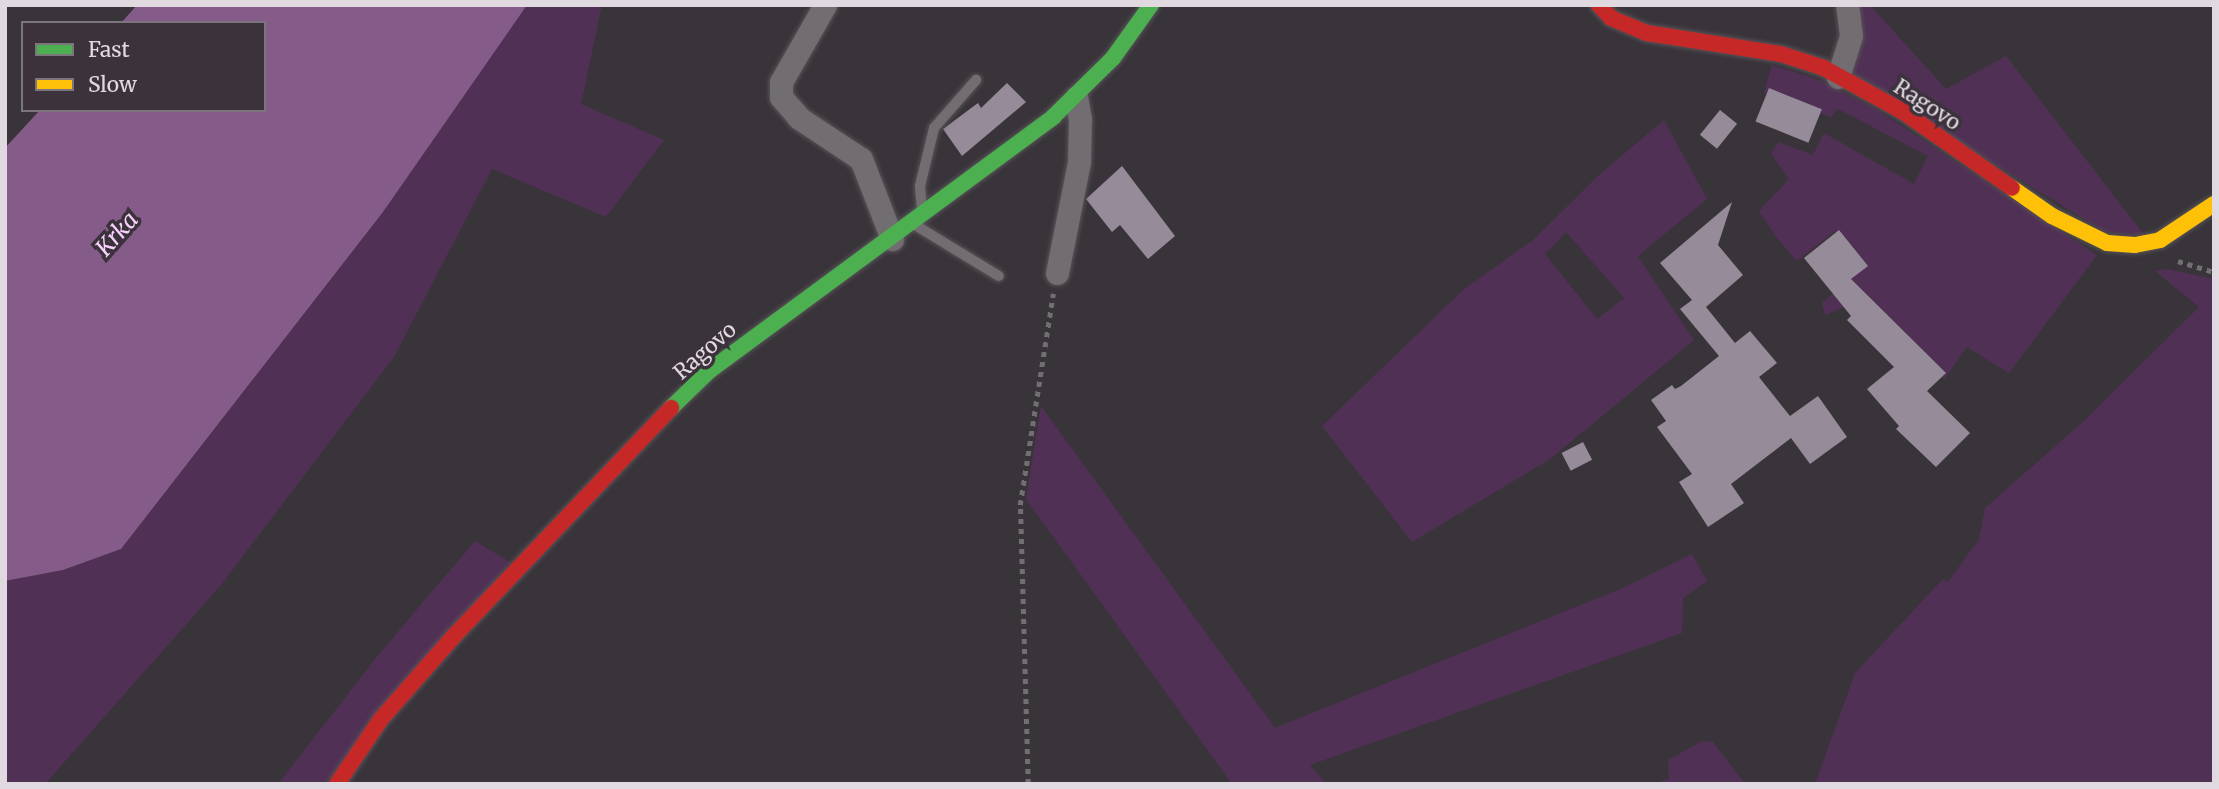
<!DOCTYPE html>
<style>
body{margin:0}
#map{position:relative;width:2219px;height:789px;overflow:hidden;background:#39343a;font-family:Merriweather,serif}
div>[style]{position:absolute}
.green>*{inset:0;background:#513055}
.water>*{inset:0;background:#855c89}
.building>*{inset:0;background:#968b98;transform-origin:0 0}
.path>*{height:4.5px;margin-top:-2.25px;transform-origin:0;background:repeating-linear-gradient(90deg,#726f72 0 5px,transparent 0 10px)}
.roads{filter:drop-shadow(0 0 2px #565257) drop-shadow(0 0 2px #565257)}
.lane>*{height:10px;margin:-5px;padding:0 5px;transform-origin:5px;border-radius:5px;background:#716d71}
.street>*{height:23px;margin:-11.5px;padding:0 11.5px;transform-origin:11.5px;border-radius:11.5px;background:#716d71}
.fast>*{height:16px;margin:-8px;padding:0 8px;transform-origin:8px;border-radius:8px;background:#4caf50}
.slow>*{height:16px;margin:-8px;padding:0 8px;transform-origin:8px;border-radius:8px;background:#ffc107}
.jam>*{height:16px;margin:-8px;padding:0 8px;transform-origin:8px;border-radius:8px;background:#c62828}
span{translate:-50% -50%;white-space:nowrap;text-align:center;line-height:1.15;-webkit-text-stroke:7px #3b323c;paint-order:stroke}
.street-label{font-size:21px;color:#e0dae0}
.water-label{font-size:23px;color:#f9d1fc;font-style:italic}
.frame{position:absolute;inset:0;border:7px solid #e0dae0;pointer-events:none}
.legend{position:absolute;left:21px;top:21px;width:245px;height:91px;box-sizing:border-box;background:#3b323c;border:2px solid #7d757e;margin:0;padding:9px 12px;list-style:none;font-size:21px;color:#e0dae0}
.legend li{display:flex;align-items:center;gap:14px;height:35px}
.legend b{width:35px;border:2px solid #7d757e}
</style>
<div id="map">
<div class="green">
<i style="clip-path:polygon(526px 5px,602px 5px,581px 104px,664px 140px,606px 217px,492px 169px,394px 357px,221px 585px,45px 784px,5px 784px,5px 581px,63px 570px,121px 549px,383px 212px)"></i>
<i style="clip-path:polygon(1854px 5px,1870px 5px,1946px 89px,2006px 56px,2145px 236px,2105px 232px,1852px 76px,1857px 50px)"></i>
<i style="clip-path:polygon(1772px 65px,1819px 80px,1874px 108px,2097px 255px,2009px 373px,1967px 347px,1944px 379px,1868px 297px,1825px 315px,1822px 303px,1862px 269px,1835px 231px,1797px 261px,1776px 237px,1759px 211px,1789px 179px,1771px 154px,1778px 142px,1813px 155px,1824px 133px,1914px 184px,1928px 156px,1838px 109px,1831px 117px,1764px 93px)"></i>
<i style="clip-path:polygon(evenodd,1664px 120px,1707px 199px,1638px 256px,1694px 340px,1550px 459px,1412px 542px,1322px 426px,1463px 290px,1533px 240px,1600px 174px,1664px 120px,1566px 232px,1624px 298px,1597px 319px,1545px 254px,1566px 232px)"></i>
<i style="clip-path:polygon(2167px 269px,2214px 279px,2214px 784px,1815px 784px,1855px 673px,1943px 579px,1948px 582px,1979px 539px,1985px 508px,2085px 420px,2199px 307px,2155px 271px)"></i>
<i style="clip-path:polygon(1041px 406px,1275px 728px,1625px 587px,1692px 554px,1707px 581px,1683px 598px,1682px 633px,1310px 765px,1326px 784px,1232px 784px,1026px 499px)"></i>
<i style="clip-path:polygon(475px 541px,510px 562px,325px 784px,278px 784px,379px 654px)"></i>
<i style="clip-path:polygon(1702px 741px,1713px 742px,1745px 784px,1651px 784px,1669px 779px,1668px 760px)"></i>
</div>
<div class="water">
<i style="clip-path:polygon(137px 5px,527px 5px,383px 212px,121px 549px,63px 570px,5px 581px,5px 148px,40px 110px,264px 110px,264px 23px,121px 23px)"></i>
</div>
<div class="building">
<i style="clip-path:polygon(1007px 83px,1026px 102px,962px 156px,943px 129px,978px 103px,981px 108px)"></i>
<i style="left:1769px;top:88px;width:57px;height:36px;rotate:22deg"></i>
<i style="left:1720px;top:110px;width:22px;height:32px;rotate:39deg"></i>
<i style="clip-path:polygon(1122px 166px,1175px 236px,1148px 259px,1120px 225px,1112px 232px,1086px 199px)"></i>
<i style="clip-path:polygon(1732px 202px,1718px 245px,1743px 275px,1706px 307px,1735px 343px,1750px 331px,1777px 363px,1759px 377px,1790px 416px,1818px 396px,1847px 437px,1810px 464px,1791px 438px,1731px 484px,1744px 503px,1708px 527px,1679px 482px,1692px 474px,1657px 427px,1666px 421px,1651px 400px,1672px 385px,1675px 389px,1681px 386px,1719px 356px,1680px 309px,1692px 300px,1660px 263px)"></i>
<i style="clip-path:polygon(1839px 230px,1868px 266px,1851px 279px,1946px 373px,1927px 391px,1970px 433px,1936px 467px,1896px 429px,1899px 426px,1867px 389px,1894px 367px,1847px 320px,1851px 316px,1804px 258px)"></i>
<i style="left:1583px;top:442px;width:20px;height:24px;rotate:63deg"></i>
</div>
<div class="path">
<i style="left:2178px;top:261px;width:38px;rotate:17deg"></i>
<i style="left:1028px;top:784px;width:279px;rotate:-91.6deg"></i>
<i style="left:1020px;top:505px;width:214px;rotate:-81.1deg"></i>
</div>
<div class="roads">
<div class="lane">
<i style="left:922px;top:210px;width:24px;rotate:-95deg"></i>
<i style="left:920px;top:186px;width:60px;rotate:-76.4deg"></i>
<i style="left:934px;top:128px;width:64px;rotate:-48.8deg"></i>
<i style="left:915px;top:225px;width:98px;rotate:31.3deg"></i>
</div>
<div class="street">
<i style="left:825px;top:5px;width:89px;rotate:119.7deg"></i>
<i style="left:781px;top:82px;width:15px;rotate:90deg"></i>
<i style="left:781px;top:97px;width:28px;rotate:49deg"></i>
<i style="left:799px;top:118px;width:74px;rotate:33.5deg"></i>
<i style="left:861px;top:159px;width:86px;rotate:68.8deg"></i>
<i style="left:1838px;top:77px;width:43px;rotate:-72.4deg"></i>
<i style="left:1851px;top:36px;width:31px;rotate:-97deg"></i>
<i style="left:1057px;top:273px;width:113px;rotate:-78.8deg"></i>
<i style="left:1079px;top:162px;width:43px;rotate:-88.7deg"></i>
<i style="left:1080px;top:119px;width:22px;rotate:-100deg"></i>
</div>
<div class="fast">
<i style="left:671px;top:408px;width:53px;rotate:-44.2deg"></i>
<i style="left:709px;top:371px;width:428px;rotate:-36.4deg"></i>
<i style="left:1053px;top:117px;width:84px;rotate:-44.5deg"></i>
<i style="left:1113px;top:58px;width:65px;rotate:-54.4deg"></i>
</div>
<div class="slow">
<i style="left:2012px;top:188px;width:49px;rotate:35deg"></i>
<i style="left:2052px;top:216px;width:61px;rotate:26.1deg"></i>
<i style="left:2107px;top:243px;width:28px;rotate:4deg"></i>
<i style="left:2135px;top:245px;width:25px;rotate:-11deg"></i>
<i style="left:2160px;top:240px;width:65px;rotate:-33.7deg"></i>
</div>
<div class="jam">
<i style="left:1599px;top:5px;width:18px;rotate:47deg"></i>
<i style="left:1611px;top:18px;width:39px;rotate:23deg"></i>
<i style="left:1647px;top:33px;width:136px;rotate:8.9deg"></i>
<i style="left:1781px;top:54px;width:45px;rotate:18deg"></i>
<i style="left:1824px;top:68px;width:89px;rotate:28.9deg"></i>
<i style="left:1902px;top:111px;width:134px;rotate:35deg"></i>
<i style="left:337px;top:784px;width:78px;rotate:-55.9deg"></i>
<i style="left:381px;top:719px;width:111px;rotate:-48.7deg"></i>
<i style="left:454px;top:636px;width:315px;rotate:-46.4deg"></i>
</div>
</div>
<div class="street-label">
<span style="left:1927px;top:105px;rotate:33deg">Ragovo</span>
<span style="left:705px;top:351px;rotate:-41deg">Ragovo</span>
</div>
<div class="water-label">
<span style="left:117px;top:234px;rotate:-48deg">Krka</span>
</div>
<div class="frame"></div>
<ul class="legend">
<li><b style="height:9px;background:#4caf50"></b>Fast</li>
<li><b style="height:9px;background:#ffc107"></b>Slow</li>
</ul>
</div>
